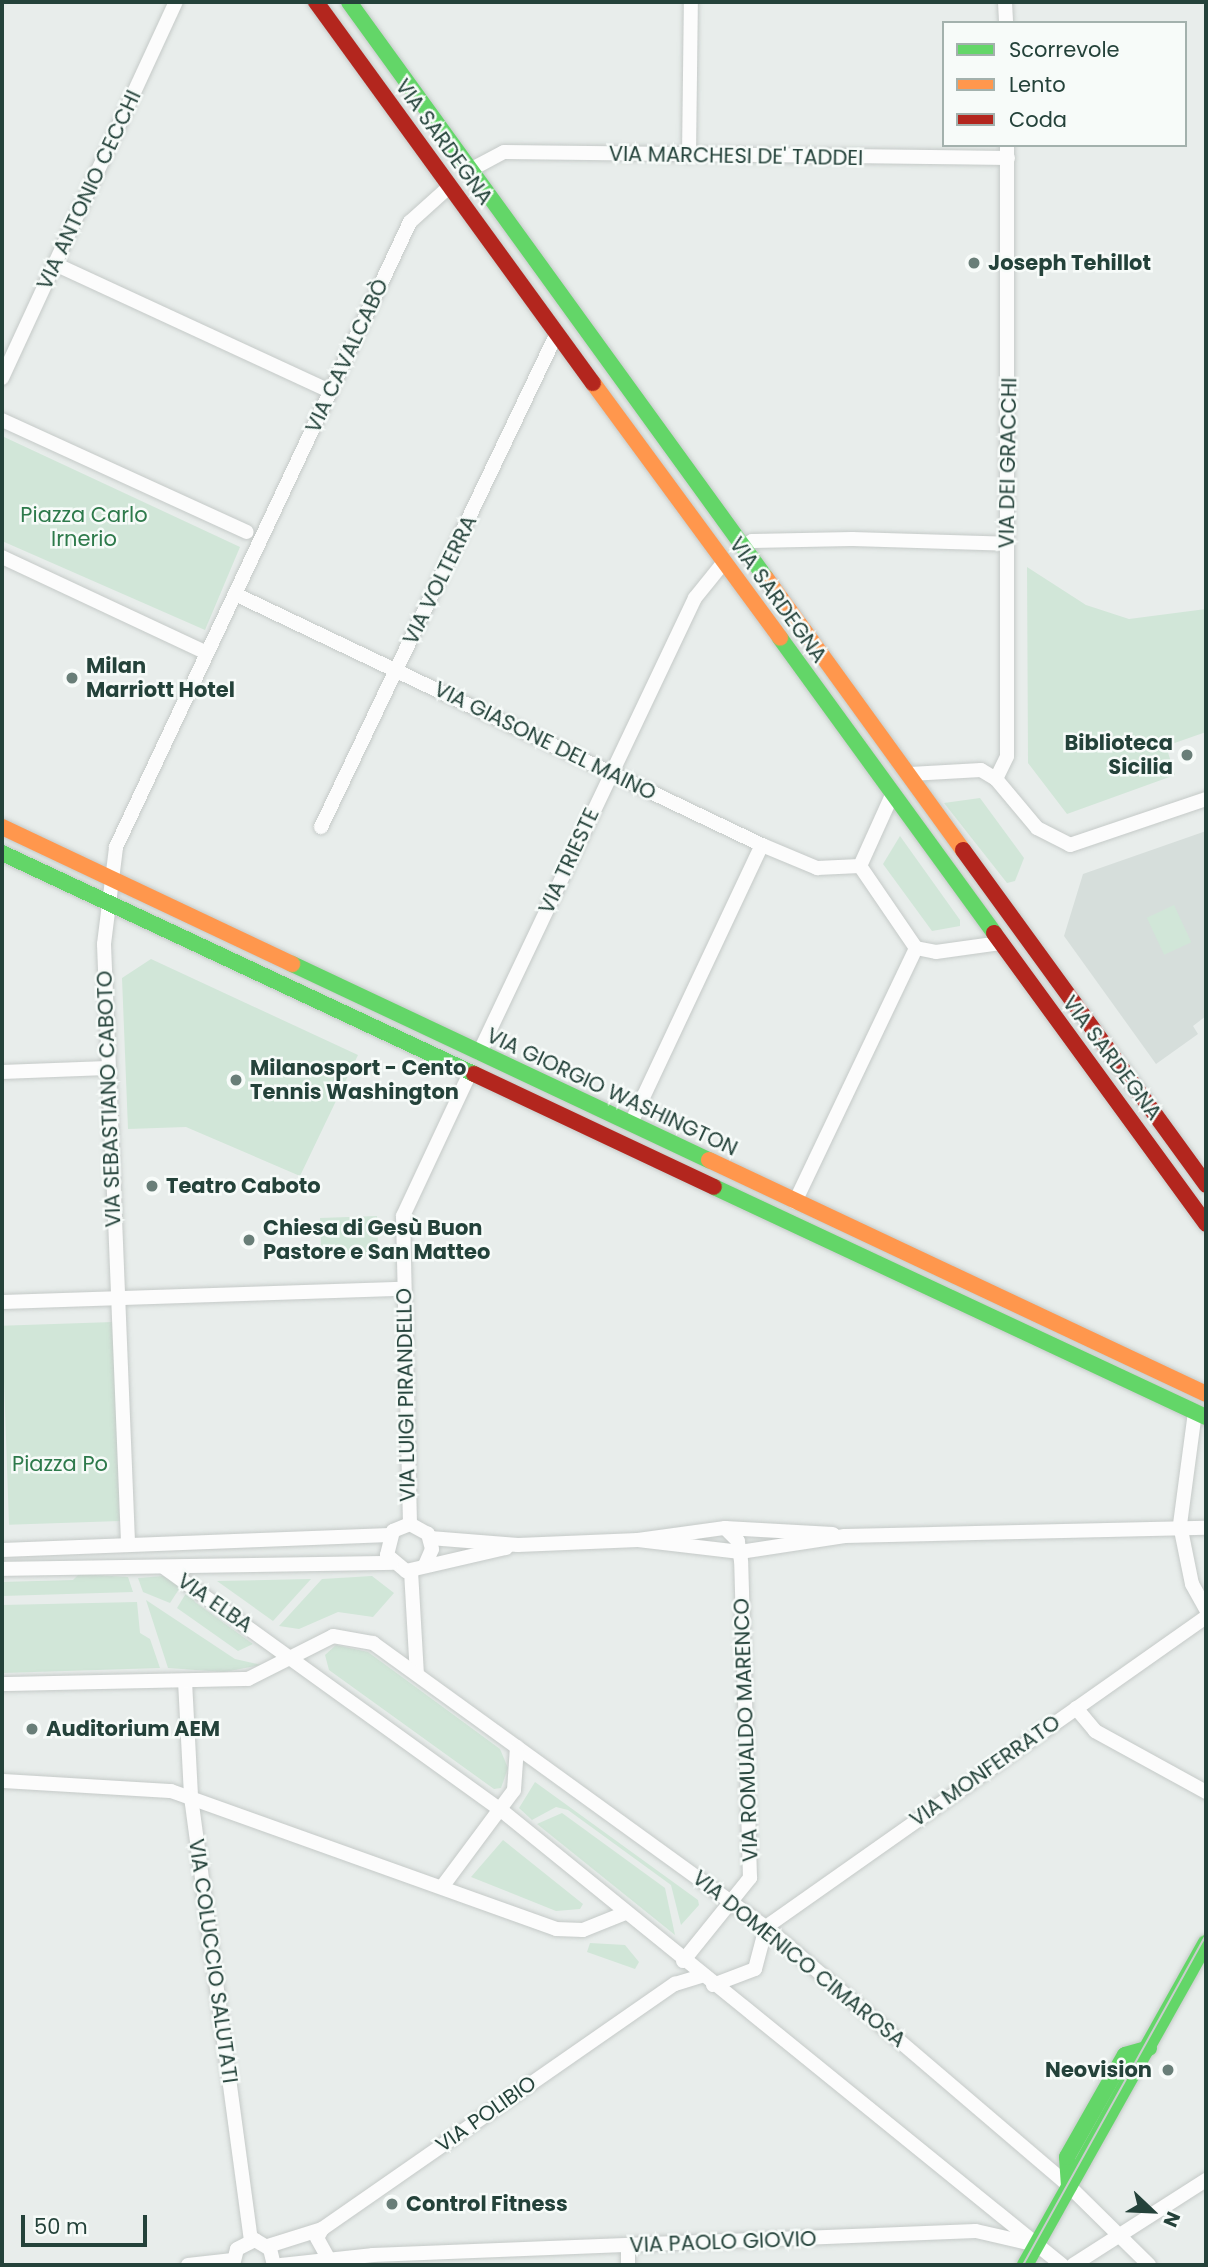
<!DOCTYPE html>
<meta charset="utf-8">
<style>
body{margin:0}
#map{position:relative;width:1208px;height:2267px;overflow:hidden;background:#e8edeb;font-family:Poppins,sans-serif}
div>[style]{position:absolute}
.built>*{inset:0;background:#d6dedb}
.green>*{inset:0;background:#d1e6d8;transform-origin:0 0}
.roads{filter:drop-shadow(0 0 2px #c5cac8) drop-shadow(0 0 2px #c5cac8)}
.street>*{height:14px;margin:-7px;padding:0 7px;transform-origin:7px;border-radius:7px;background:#fcfcfc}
.fast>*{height:16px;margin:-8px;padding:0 8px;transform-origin:8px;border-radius:8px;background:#63d668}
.slow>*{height:16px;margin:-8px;padding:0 8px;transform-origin:8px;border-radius:8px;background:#ff974d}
.jam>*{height:16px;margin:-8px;padding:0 8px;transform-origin:8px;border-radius:8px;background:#b3261e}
.tram>*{height:2px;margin:-1px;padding:0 1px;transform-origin:1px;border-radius:1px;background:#c9cdcc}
.dots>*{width:19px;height:19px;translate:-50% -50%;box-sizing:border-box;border:4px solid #f7fbf9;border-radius:50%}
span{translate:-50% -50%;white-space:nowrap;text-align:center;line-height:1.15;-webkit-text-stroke:5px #f7fbf9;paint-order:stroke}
.street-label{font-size:21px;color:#24423a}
.poi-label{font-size:21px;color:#24423a;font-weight:700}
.left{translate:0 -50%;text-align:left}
.right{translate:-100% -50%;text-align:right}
.park-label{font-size:21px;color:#2d7a4b}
.frame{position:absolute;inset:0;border:4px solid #24423a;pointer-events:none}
.legend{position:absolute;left:942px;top:21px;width:245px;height:126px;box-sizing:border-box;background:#f7fbf9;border:2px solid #a3b1ad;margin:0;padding:9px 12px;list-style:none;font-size:21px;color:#24423a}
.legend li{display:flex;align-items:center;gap:14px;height:35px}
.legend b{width:35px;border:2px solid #a3b1ad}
.north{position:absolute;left:1117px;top:2176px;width:70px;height:70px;-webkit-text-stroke:5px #f7fbf9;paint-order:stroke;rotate:113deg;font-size:19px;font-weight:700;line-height:28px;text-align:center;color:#24423a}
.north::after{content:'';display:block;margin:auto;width:24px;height:32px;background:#24423a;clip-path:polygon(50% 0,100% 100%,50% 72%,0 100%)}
.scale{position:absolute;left:21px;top:2215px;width:126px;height:32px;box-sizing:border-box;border:4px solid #24423a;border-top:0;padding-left:9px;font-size:21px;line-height:24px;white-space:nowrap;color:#24423a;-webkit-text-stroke:5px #f7fbf9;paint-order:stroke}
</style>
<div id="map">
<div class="built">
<i style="clip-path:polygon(1206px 831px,1206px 1016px,1193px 1026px,1198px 1034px,1156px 1064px,1064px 936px,1083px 874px)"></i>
</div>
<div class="green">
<i style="clip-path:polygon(2px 436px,240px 547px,205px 630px,2px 541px)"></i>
<i style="clip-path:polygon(1027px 567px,1086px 605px,1129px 619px,1206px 609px,1206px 732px,1166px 746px,1175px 775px,1067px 814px,1028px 763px)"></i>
<i style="clip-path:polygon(980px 798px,1024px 858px,1015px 881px,1007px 883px,944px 803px)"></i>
<i style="clip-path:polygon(900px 836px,960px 920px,960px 926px,932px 931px,883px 864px)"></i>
<i style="left:1174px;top:905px;width:41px;height:30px;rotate:65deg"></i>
<i style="clip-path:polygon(151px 959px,358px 1055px,300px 1176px,186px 1127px,128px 1129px,122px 978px)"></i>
<i style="left:377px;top:1216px;width:38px;height:57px;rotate:88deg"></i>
<i style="left:113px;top:1322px;width:199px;height:111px;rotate:88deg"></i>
<i style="clip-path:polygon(79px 1574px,128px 1577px,133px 1592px,2px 1596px,2px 1582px,73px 1580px)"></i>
<i style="clip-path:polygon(163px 1576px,181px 1586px,170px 1603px,143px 1592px,138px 1578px)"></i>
<i style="clip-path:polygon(372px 1576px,394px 1593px,373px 1617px,338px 1612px,299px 1629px,279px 1626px,322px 1579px)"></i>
<i style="clip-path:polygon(311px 1579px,273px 1621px,217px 1581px)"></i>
<i style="clip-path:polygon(188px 1590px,195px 1602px,253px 1644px,238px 1651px,177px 1608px)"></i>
<i style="clip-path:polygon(146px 1600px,235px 1659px,262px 1665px,224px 1672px,168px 1668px)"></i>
<i style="clip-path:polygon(137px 1602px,140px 1633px,150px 1639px,160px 1668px,2px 1673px,2px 1605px)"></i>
<i style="clip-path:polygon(336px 1645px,368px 1652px,500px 1749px,508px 1768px,501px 1788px,494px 1789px,329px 1670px,325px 1655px)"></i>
<i style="clip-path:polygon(535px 1782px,698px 1900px,699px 1905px,681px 1925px,671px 1885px,568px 1810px,556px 1807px,532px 1820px,519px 1808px)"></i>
<i style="clip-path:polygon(562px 1813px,665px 1888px,675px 1935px,537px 1824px)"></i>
<i style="clip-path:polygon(503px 1840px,583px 1904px,580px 1909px,556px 1911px,471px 1877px)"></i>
<i style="clip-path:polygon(590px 1943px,625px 1945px,639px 1962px,635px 1969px,587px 1952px)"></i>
</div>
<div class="roads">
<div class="street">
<i style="left:1005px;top:2px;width:21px;rotate:87deg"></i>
<i style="left:689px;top:156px;width:154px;rotate:-89.3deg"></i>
<i style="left:470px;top:170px;width:38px;rotate:-28deg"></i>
<i style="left:504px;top:152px;width:504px;rotate:0.68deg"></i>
<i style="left:55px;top:264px;width:303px;rotate:24.8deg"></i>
<i style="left:2px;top:378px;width:414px;rotate:-65.2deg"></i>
<i style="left:2px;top:420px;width:269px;rotate:24.6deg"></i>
<i style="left:743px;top:548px;width:11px;rotate:-38deg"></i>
<i style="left:752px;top:541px;width:100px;rotate:-1.1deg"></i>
<i style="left:852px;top:539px;width:155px;rotate:1.8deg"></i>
<i style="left:2px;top:557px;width:226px;rotate:25.1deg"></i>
<i style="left:235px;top:594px;width:584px;rotate:25.47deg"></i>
<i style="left:762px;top:845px;width:60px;rotate:22.7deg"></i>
<i style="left:817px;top:868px;width:43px;rotate:-2.7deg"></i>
<i style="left:910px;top:774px;width:71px;rotate:-3.2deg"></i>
<i style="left:981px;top:770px;width:17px;rotate:31deg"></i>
<i style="left:996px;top:779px;width:64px;rotate:50.1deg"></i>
<i style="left:1037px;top:828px;width:37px;rotate:27deg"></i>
<i style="left:1070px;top:845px;width:144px;rotate:-18.7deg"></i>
<i style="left:996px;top:779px;width:25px;rotate:-64deg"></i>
<i style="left:1007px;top:756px;width:611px;rotate:-90deg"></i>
<i style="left:893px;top:793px;width:80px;rotate:114.3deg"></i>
<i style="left:860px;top:866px;width:99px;rotate:55.7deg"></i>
<i style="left:916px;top:948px;width:20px;rotate:11deg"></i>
<i style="left:936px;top:952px;width:65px;rotate:-8deg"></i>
<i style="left:321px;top:827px;width:547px;rotate:-64.46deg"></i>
<i style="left:479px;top:1053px;width:504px;rotate:-64.61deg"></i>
<i style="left:695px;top:598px;width:46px;rotate:-51.1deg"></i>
<i style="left:2px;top:1072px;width:105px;rotate:-2.2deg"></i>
<i style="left:631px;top:1123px;width:307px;rotate:-64.8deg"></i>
<i style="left:795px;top:1202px;width:281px;rotate:-64.5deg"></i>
<i style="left:2px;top:1302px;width:401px;rotate:-1.9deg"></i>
<i style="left:1195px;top:1412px;width:114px;rotate:97.6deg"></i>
<i style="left:1180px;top:1525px;width:60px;rotate:78.5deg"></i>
<i style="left:1192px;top:1584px;width:29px;rotate:61deg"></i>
<i style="left:410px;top:1524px;width:308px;rotate:-91.3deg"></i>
<i style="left:403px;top:1216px;width:160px;rotate:-64.9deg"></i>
<i style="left:430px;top:1538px;width:88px;rotate:4.5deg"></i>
<i style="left:518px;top:1545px;width:120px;rotate:-2.4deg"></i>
<i style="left:638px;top:1540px;width:88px;rotate:-7.9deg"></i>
<i style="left:725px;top:1528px;width:108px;rotate:3.2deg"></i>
<i style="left:638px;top:1540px;width:103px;rotate:6.7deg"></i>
<i style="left:740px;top:1552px;width:106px;rotate:-8.7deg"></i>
<i style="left:845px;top:1536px;width:361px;rotate:-1.3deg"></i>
<i style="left:128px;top:1542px;width:598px;rotate:-92.3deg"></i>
<i style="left:104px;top:944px;width:98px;rotate:-82.9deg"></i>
<i style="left:116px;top:847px;width:691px;rotate:-64.81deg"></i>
<i style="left:410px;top:222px;width:54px;rotate:-42deg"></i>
<i style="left:2px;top:1550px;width:388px;rotate:-2.2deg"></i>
<i style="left:425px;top:1565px;width:17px;rotate:-66deg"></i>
<i style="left:432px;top:1549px;width:16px;rotate:-105deg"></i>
<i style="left:428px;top:1534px;width:21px;rotate:-151deg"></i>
<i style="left:410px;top:1524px;width:18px;rotate:158deg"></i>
<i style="left:393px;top:1531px;width:25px;rotate:104deg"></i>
<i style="left:387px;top:1555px;width:25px;rotate:40deg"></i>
<i style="left:406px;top:1571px;width:103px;rotate:-13deg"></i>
<i style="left:165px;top:1568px;width:414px;rotate:35.8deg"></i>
<i style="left:501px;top:1810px;width:722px;rotate:39.04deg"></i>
<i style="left:2px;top:1569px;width:390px;rotate:-0.9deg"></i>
<i style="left:411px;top:1571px;width:103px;rotate:86.7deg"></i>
<i style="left:185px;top:1681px;width:116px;rotate:87deg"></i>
<i style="left:191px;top:1797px;width:448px;rotate:82.3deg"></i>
<i style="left:2px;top:1684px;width:246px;rotate:-1.2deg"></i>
<i style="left:248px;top:1679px;width:95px;rotate:-26.8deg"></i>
<i style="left:333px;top:1636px;width:41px;rotate:9.9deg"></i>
<i style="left:373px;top:1643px;width:485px;rotate:35.9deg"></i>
<i style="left:766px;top:1927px;width:397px;rotate:40.5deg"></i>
<i style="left:1068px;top:2185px;width:114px;rotate:44.6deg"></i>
<i style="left:1076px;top:1708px;width:30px;rotate:50deg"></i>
<i style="left:1095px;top:1731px;width:127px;rotate:28.8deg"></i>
<i style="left:2px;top:1781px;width:169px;rotate:3.4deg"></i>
<i style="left:171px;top:1791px;width:409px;rotate:19.7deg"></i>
<i style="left:556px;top:1929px;width:27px;rotate:2deg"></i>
<i style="left:583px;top:1930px;width:45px;rotate:-22deg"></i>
<i style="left:442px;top:1887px;width:121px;rotate:-53.4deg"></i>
<i style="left:514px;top:1790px;width:43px;rotate:-86deg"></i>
<i style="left:766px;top:1927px;width:538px;rotate:-35.17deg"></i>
<i style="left:683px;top:1961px;width:107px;rotate:-51.1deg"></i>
<i style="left:750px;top:1878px;width:317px;rotate:-91.6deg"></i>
<i style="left:741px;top:1561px;width:20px;rotate:-99deg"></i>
<i style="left:738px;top:1541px;width:18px;rotate:-135deg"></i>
<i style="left:713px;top:1985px;width:45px;rotate:-20.9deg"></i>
<i style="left:755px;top:1969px;width:43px;rotate:-75.3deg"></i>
<i style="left:322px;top:2229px;width:10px;rotate:119deg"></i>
<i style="left:317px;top:2238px;width:23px;rotate:61deg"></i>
<i style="left:268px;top:2246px;width:57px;rotate:-17.5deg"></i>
<i style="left:322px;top:2229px;width:430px;rotate:-34.8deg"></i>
<i style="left:675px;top:1984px;width:27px;rotate:-17deg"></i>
<i style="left:628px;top:2246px;width:19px;rotate:90deg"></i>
<i style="left:188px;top:2265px;width:45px;rotate:-6.3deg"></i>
<i style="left:233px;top:2265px;width:16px;rotate:-76deg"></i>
<i style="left:237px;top:2249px;width:20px;rotate:-27deg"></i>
<i style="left:255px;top:2240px;width:17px;rotate:31deg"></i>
<i style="left:270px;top:2249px;width:16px;rotate:76deg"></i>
<i style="left:281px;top:2265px;width:93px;rotate:-6.2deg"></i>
<i style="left:373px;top:2255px;width:603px;rotate:-2.28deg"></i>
<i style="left:976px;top:2231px;width:63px;rotate:12.9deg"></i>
<i style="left:1073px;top:2265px;width:158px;rotate:-32.6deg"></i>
</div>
<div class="fast">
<i style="left:349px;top:2px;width:711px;rotate:54.1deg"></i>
<i style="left:780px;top:638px;width:364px;rotate:54deg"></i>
<i style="left:2px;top:853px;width:521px;rotate:25.09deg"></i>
<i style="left:292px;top:964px;width:461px;rotate:25.2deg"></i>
<i style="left:714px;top:1187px;width:543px;rotate:25.06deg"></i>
<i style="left:1069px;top:2186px;width:29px;rotate:-94deg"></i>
<i style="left:1067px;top:2157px;width:117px;rotate:-60.4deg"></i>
<i style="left:1125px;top:2055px;width:25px;rotate:-16deg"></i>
<i style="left:1025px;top:2265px;width:369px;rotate:-60.7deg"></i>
</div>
<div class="slow">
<i style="left:593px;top:383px;width:316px;rotate:53.7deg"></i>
<i style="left:766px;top:578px;width:336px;rotate:54.1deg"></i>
<i style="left:2px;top:827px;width:321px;rotate:25.3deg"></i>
<i style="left:709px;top:1160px;width:549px;rotate:25.21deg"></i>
</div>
<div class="jam">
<i style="left:316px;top:2px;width:471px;rotate:54deg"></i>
<i style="left:963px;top:850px;width:414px;rotate:54deg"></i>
<i style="left:994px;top:933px;width:360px;rotate:53.9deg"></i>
<i style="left:474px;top:1074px;width:265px;rotate:25.2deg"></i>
</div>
</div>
<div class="tram">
<i style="left:1023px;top:2265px;width:377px;rotate:-61deg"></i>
</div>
<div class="dots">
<i style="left:974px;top:263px;background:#697e78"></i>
<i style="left:72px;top:678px;background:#697e78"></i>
<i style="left:1187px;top:755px;background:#697e78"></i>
<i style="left:236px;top:1080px;background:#697e78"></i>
<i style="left:152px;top:1186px;background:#697e78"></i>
<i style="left:249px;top:1240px;background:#697e78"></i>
<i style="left:32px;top:1729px;background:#697e78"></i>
<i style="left:1168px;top:2070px;background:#697e78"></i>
<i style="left:392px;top:2204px;background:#697e78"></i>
</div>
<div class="street-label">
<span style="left:444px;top:142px;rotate:54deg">VIA SARDEGNA</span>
<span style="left:736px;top:156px;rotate:1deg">VIA MARCHESI DE' TADDEI</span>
<span style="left:89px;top:190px;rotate:-65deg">VIA ANTONIO CECCHI</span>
<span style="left:347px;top:356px;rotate:-65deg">VIA CAVALCABÒ</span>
<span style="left:1008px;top:463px;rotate:-89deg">VIA DEI GRACCHI</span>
<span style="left:440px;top:580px;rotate:-64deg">VIA VOLTERRA</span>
<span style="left:778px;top:600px;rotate:54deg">VIA SARDEGNA</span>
<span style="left:545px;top:741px;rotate:26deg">VIA GIASONE DEL MAINO</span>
<span style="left:569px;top:861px;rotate:-65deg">VIA TRIESTE</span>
<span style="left:1112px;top:1058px;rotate:53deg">VIA SARDEGNA</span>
<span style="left:612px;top:1092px;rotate:25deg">VIA GIORGIO WASHINGTON</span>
<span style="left:109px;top:1099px;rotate:-92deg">VIA SEBASTIANO CABOTO</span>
<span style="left:406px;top:1395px;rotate:-91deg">VIA LUIGI PIRANDELLO</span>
<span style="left:215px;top:1603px;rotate:35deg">VIA ELBA</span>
<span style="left:746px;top:1730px;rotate:-92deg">VIA ROMUALDO MARENCO</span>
<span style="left:985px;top:1771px;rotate:-35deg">VIA MONFERRATO</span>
<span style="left:799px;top:1959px;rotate:39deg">VIA DOMENICO CIMAROSA</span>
<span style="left:213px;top:1961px;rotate:82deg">VIA COLUCCIO SALUTATI</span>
<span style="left:486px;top:2114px;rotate:-35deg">VIA POLIBIO</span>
<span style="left:723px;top:2242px;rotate:-2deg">VIA PAOLO GIOVIO</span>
</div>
<div class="poi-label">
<span class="left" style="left:988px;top:263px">Joseph Tehillot</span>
<span class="left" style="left:86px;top:678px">Milan<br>Marriott Hotel</span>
<span class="right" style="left:1173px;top:755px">Biblioteca<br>Sicilia</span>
<span class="left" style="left:250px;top:1080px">Milanosport - Cento<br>Tennis Washington</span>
<span class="left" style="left:166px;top:1186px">Teatro Caboto</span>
<span class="left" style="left:263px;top:1240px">Chiesa di Gesù Buon<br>Pastore e San Matteo</span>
<span class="left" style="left:46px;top:1729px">Auditorium AEM</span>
<span class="right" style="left:1152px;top:2070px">Neovision</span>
<span class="left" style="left:406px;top:2204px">Control Fitness</span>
</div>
<div class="park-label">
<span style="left:84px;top:527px">Piazza Carlo<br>Irnerio</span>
<span style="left:60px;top:1464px">Piazza Po</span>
</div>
<div class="frame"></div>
<ul class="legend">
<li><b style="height:9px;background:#63d668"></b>Scorrevole</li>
<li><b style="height:9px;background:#ff974d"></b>Lento</li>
<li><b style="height:9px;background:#b3261e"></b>Coda</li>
</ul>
<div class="north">N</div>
<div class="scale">50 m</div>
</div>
